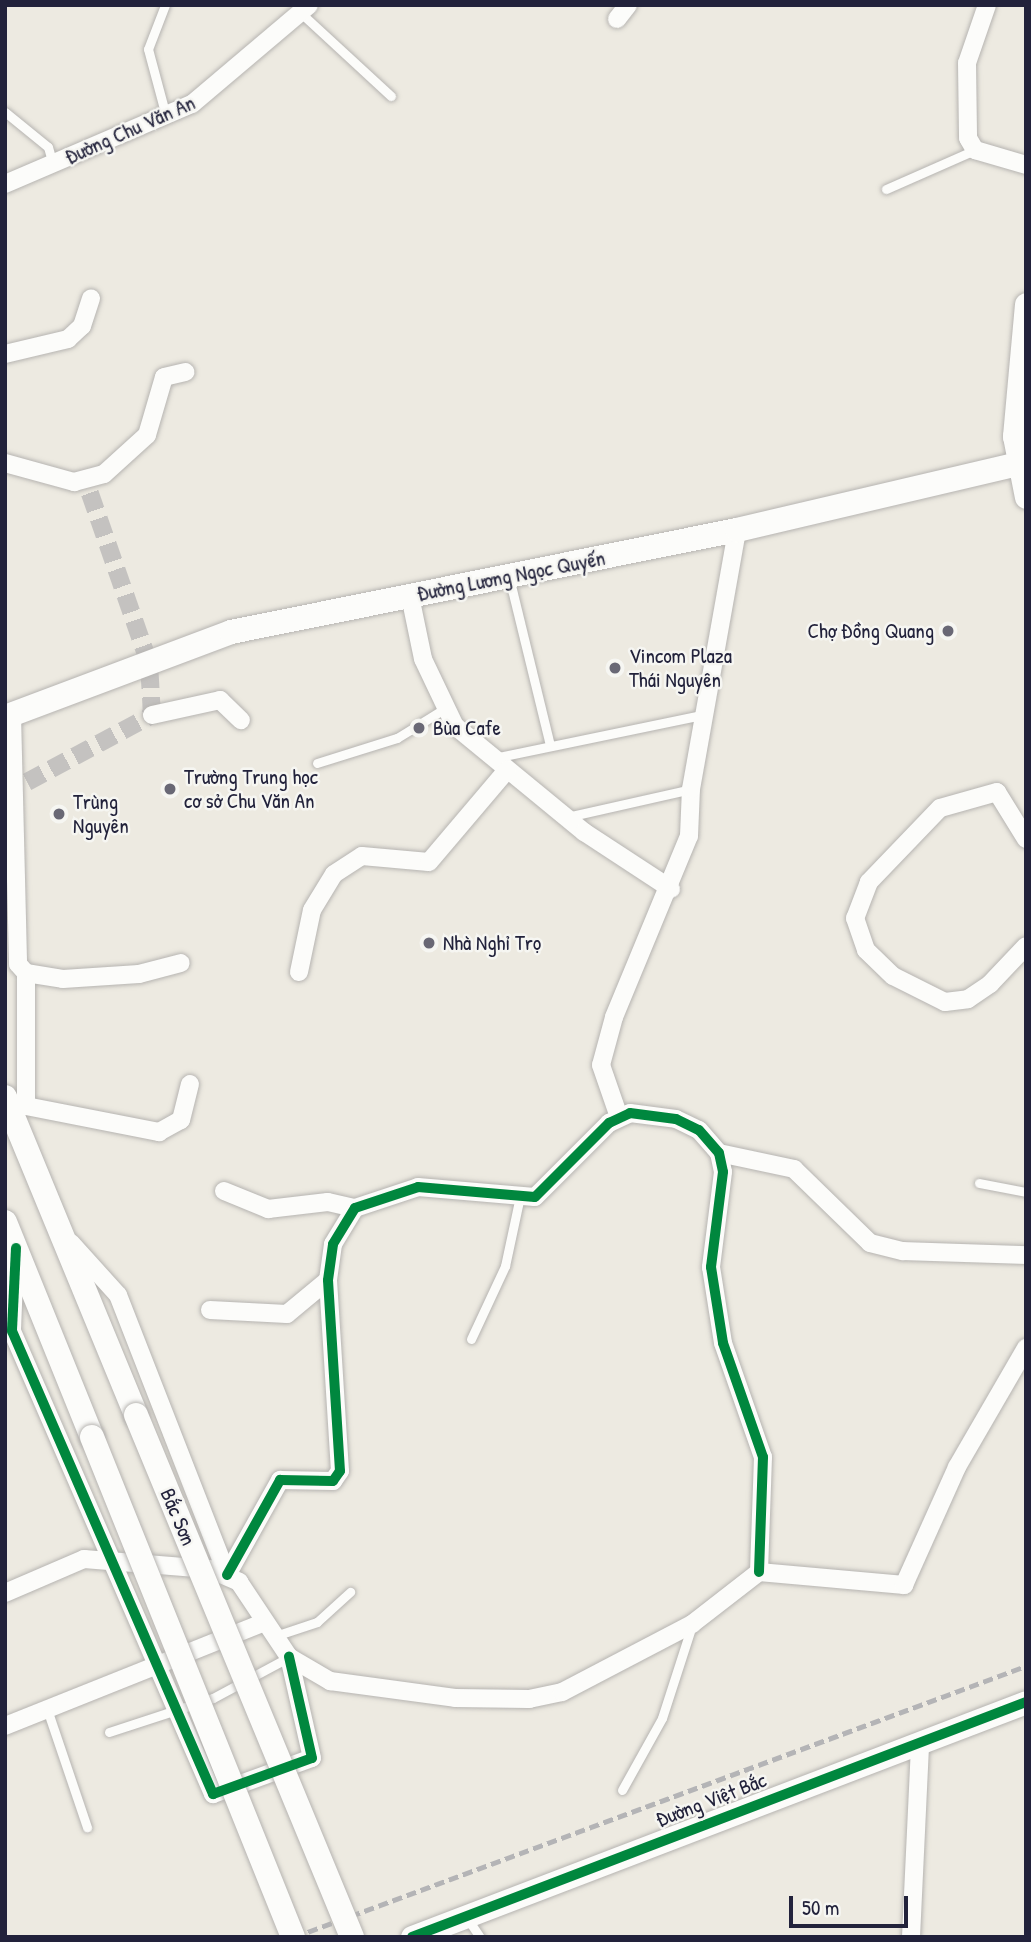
<!DOCTYPE html>
<meta charset="utf-8">
<style>
body{margin:0}
#map{position:relative;width:1031px;height:1942px;overflow:hidden;background:#edeae1;font-family:"Patrick Hand",sans-serif}
div>[style]{position:absolute}
.minor-tunnel>*{height:18px;margin-top:-9px;transform-origin:0;background:repeating-linear-gradient(90deg,#c4c2c0 0 18px,transparent 0 27px)}
.roads{filter:drop-shadow(0 0 2px #b6b4b1) drop-shadow(0 0 2px #b6b4b1)}
.service>*{height:9px;margin:-4.5px;padding:0 4.5px;transform-origin:4.5px;border-radius:4.5px;background:#fcfcfa}
.minor>*{height:18px;margin:-9px;padding:0 9px;transform-origin:9px;border-radius:9px;background:#fcfcfa}
.tertiary>*{height:23px;margin:-11.5px;padding:0 11.5px;transform-origin:11.5px;border-radius:11.5px;background:#fcfcfa}
.secondary>*{height:24px;margin:-12px;padding:0 12px;transform-origin:12px;border-radius:12px;background:#fcfcfa}
.rail>*{height:4.5px;margin-top:-2.25px;transform-origin:0;background:repeating-linear-gradient(90deg,#b4b4b6 0 10px,transparent 0 15px)}
.bridges{filter:drop-shadow(0 0 2px #b6b4b1) drop-shadow(0 0 2px #b6b4b1)}
.secondary-bridge>*{height:24px;margin:-12px;padding:0 12px;transform-origin:12px;border-radius:12px;background:#fcfcfa}
.cycleway>*{height:10px;margin:-5px;padding:0 5px;transform-origin:5px;border-radius:5px;background:#00873e}
.dots>*{width:19px;height:19px;translate:-50% -50%;box-sizing:border-box;border:4px solid #f6f6f2;border-radius:50%}
span{translate:-50% -50%;white-space:nowrap;text-align:center;line-height:1.15;-webkit-text-stroke:5px #f6f6f2;paint-order:stroke}
.street-label{font-size:21px;color:#22223b}
.poi-label{font-size:21px;color:#22223b}
.right{translate:-100% -50%;text-align:right}
.left{translate:0 -50%;text-align:left}
.frame{position:absolute;inset:0;border:7px solid #22223b;pointer-events:none}
.scale{position:absolute;left:789px;top:1896px;width:119px;height:32px;box-sizing:border-box;border:4px solid #22223b;border-top:0;padding-left:9px;font-size:21px;line-height:24px;white-space:nowrap;color:#22223b;-webkit-text-stroke:5px #f6f6f2;paint-order:stroke}
</style>
<div id="map">
<div class="minor-tunnel">
<i style="left:27px;top:782px;width:142px;rotate:-28.2deg"></i>
<i style="left:152px;top:715px;width:52px;rotate:-93.3deg"></i>
<i style="left:149px;top:663px;width:192px;rotate:-109.2deg"></i>
</div>
<div class="roads">
<div class="service">
<i style="left:165px;top:5px;width:47px;rotate:111.1deg"></i>
<i style="left:148px;top:49px;width:69px;rotate:75deg"></i>
<i style="left:302px;top:14px;width:121px;rotate:42.7deg"></i>
<i style="left:5px;top:112px;width:55px;rotate:39.1deg"></i>
<i style="left:48px;top:147px;width:19px;rotate:74deg"></i>
<i style="left:886px;top:189px;width:97px;rotate:-23.7deg"></i>
<i style="left:509px;top:577px;width:173px;rotate:76.3deg"></i>
<i style="left:494px;top:758px;width:217px;rotate:-11.7deg"></i>
<i style="left:317px;top:763px;width:84px;rotate:-17.4deg"></i>
<i style="left:397px;top:738px;width:55px;rotate:-31.7deg"></i>
<i style="left:567px;top:817px;width:127px;rotate:-12.7deg"></i>
<i style="left:979px;top:1183px;width:48px;rotate:10.8deg"></i>
<i style="left:471px;top:1339px;width:81px;rotate:-65deg"></i>
<i style="left:505px;top:1266px;width:72px;rotate:-77.9deg"></i>
<i style="left:275px;top:1636px;width:44px;rotate:-18.4deg"></i>
<i style="left:317px;top:1622px;width:45px;rotate:-42.3deg"></i>
<i style="left:47px;top:1709px;width:125px;rotate:71.3deg"></i>
<i style="left:109px;top:1732px;width:109px;rotate:-18.1deg"></i>
<i style="left:213px;top:1698px;width:86px;rotate:-28.3deg"></i>
<i style="left:622px;top:1790px;width:82px;rotate:-60.9deg"></i>
<i style="left:662px;top:1718px;width:98px;rotate:-72.1deg"></i>
<i style="left:467px;top:1918px;width:23px;rotate:56deg"></i>
</div>
<div class="minor">
<i style="left:987px;top:5px;width:61px;rotate:109deg"></i>
<i style="left:967px;top:63px;width:75px;rotate:89.2deg"></i>
<i style="left:968px;top:138px;width:14px;rotate:60deg"></i>
<i style="left:975px;top:150px;width:53px;rotate:16.4deg"></i>
<i style="left:617px;top:19px;width:18px;rotate:-52deg"></i>
<i style="left:5px;top:184px;width:203px;rotate:-23.2deg"></i>
<i style="left:192px;top:104px;width:153px;rotate:-40.2deg"></i>
<i style="left:5px;top:354px;width:65px;rotate:-13.4deg"></i>
<i style="left:68px;top:339px;width:19px;rotate:-43deg"></i>
<i style="left:82px;top:326px;width:29px;rotate:-72deg"></i>
<i style="left:5px;top:463px;width:72px;rotate:15.4deg"></i>
<i style="left:74px;top:482px;width:31px;rotate:-15deg"></i>
<i style="left:104px;top:474px;width:58px;rotate:-42.2deg"></i>
<i style="left:147px;top:435px;width:60px;rotate:-73.7deg"></i>
<i style="left:164px;top:377px;width:22px;rotate:-13deg"></i>
<i style="left:410px;top:596px;width:64px;rotate:78.3deg"></i>
<i style="left:423px;top:659px;width:74px;rotate:64.5deg"></i>
<i style="left:455px;top:726px;width:167px;rotate:39.4deg"></i>
<i style="left:584px;top:832px;width:104px;rotate:33.2deg"></i>
<i style="left:12px;top:715px;width:249px;rotate:88.6deg"></i>
<i style="left:18px;top:964px;width:12px;rotate:48deg"></i>
<i style="left:26px;top:973px;width:37px;rotate:9deg"></i>
<i style="left:63px;top:979px;width:76px;rotate:-3.8deg"></i>
<i style="left:139px;top:974px;width:43px;rotate:-14.7deg"></i>
<i style="left:152px;top:715px;width:70px;rotate:-12.4deg"></i>
<i style="left:220px;top:700px;width:29px;rotate:44deg"></i>
<i style="left:1026px;top:839px;width:55px;rotate:-121.7deg"></i>
<i style="left:997px;top:792px;width:59px;rotate:164.3deg"></i>
<i style="left:940px;top:808px;width:103px;rotate:133.8deg"></i>
<i style="left:869px;top:882px;width:39px;rotate:111deg"></i>
<i style="left:855px;top:918px;width:34px;rotate:71deg"></i>
<i style="left:866px;top:950px;width:37px;rotate:44deg"></i>
<i style="left:893px;top:976px;width:58px;rotate:26.6deg"></i>
<i style="left:945px;top:1002px;width:23px;rotate:-7deg"></i>
<i style="left:968px;top:999px;width:27px;rotate:-34deg"></i>
<i style="left:990px;top:984px;width:52px;rotate:-46.5deg"></i>
<i style="left:299px;top:972px;width:63px;rotate:-78.2deg"></i>
<i style="left:312px;top:910px;width:42px;rotate:-58.6deg"></i>
<i style="left:334px;top:874px;width:33px;rotate:-33deg"></i>
<i style="left:362px;top:856px;width:67px;rotate:5.1deg"></i>
<i style="left:429px;top:862px;width:121px;rotate:-49.7deg"></i>
<i style="left:26px;top:973px;width:133px;rotate:90deg"></i>
<i style="left:26px;top:1106px;width:136px;rotate:11.1deg"></i>
<i style="left:159px;top:1132px;width:25px;rotate:-29deg"></i>
<i style="left:181px;top:1120px;width:37px;rotate:-76deg"></i>
<i style="left:619px;top:1117px;width:55px;rotate:-109.1deg"></i>
<i style="left:601px;top:1065px;width:50px;rotate:-74.8deg"></i>
<i style="left:614px;top:1017px;width:196px;rotate:-67.5deg"></i>
<i style="left:689px;top:836px;width:47px;rotate:-87.6deg"></i>
<i style="left:691px;top:789px;width:263px;rotate:-79.9deg"></i>
<i style="left:719px;top:1153px;width:77px;rotate:12deg"></i>
<i style="left:794px;top:1169px;width:106px;rotate:44.2deg"></i>
<i style="left:870px;top:1243px;width:34px;rotate:14deg"></i>
<i style="left:903px;top:1251px;width:123px;rotate:1.9deg"></i>
<i style="left:224px;top:1191px;width:48px;rotate:22.2deg"></i>
<i style="left:268px;top:1209px;width:60px;rotate:-6.7deg"></i>
<i style="left:328px;top:1202px;width:28px;rotate:13deg"></i>
<i style="left:71px;top:1243px;width:70px;rotate:47.9deg"></i>
<i style="left:118px;top:1295px;width:300px;rotate:68.7deg"></i>
<i style="left:15px;top:1255px;width:76px;rotate:92.3deg"></i>
<i style="left:12px;top:1331px;width:505px;rotate:66.53deg"></i>
<i style="left:213px;top:1794px;width:105px;rotate:-20deg"></i>
<i style="left:312px;top:1758px;width:104px;rotate:-102.8deg"></i>
<i style="left:210px;top:1310px;width:77px;rotate:3deg"></i>
<i style="left:287px;top:1314px;width:53px;rotate:-39.7deg"></i>
<i style="left:227px;top:1575px;width:109px;rotate:-60.8deg"></i>
<i style="left:280px;top:1480px;width:53px;rotate:1.1deg"></i>
<i style="left:333px;top:1481px;width:12px;rotate:-55deg"></i>
<i style="left:340px;top:1471px;width:191px;rotate:-93.6deg"></i>
<i style="left:328px;top:1280px;width:36px;rotate:-82deg"></i>
<i style="left:333px;top:1244px;width:42px;rotate:-58.6deg"></i>
<i style="left:355px;top:1208px;width:66px;rotate:-18.4deg"></i>
<i style="left:418px;top:1187px;width:117px;rotate:4.9deg"></i>
<i style="left:535px;top:1197px;width:105px;rotate:-45deg"></i>
<i style="left:609px;top:1123px;width:23px;rotate:-25deg"></i>
<i style="left:630px;top:1113px;width:46px;rotate:7.4deg"></i>
<i style="left:676px;top:1119px;width:25px;rotate:26deg"></i>
<i style="left:699px;top:1130px;width:30px;rotate:49deg"></i>
<i style="left:719px;top:1153px;width:19px;rotate:78deg"></i>
<i style="left:723px;top:1172px;width:96px;rotate:97.2deg"></i>
<i style="left:711px;top:1267px;width:77px;rotate:81deg"></i>
<i style="left:723px;top:1343px;width:121px;rotate:70.7deg"></i>
<i style="left:763px;top:1457px;width:115px;rotate:92deg"></i>
<i style="left:5px;top:1593px;width:86px;rotate:-23.3deg"></i>
<i style="left:84px;top:1559px;width:125px;rotate:4.6deg"></i>
<i style="left:209px;top:1569px;width:33px;rotate:23deg"></i>
<i style="left:239px;top:1582px;width:90px;rotate:56.3deg"></i>
<i style="left:289px;top:1657px;width:48px;rotate:30.3deg"></i>
<i style="left:330px;top:1681px;width:126px;rotate:7.7deg"></i>
<i style="left:455px;top:1698px;width:74px;rotate:0.8deg"></i>
<i style="left:529px;top:1699px;width:34px;rotate:-12deg"></i>
<i style="left:562px;top:1692px;width:147px;rotate:-27.6deg"></i>
<i style="left:692px;top:1624px;width:85px;rotate:-37.8deg"></i>
<i style="left:759px;top:1572px;width:146px;rotate:5.1deg"></i>
<i style="left:904px;top:1585px;width:129px;rotate:-65.8deg"></i>
<i style="left:957px;top:1467px;width:138px;rotate:-59.9deg"></i>
<i style="left:5px;top:1726px;width:278px;rotate:-21.8deg"></i>
<i style="left:911px;top:1937px;width:194px;rotate:-87.3deg"></i>
</div>
<div class="tertiary">
<i style="left:1026px;top:304px;width:133px;rotate:95.2deg"></i>
<i style="left:1014px;top:436px;width:62px;rotate:78.9deg"></i>
<i style="left:412px;top:1937px;width:657px;rotate:-20.94deg"></i>
</div>
<div class="secondary">
<i style="left:5px;top:717px;width:241px;rotate:-20.6deg"></i>
<i style="left:231px;top:632px;width:516px;rotate:-11.4deg"></i>
<i style="left:737px;top:530px;width:297px;rotate:-13.2deg"></i>
<i style="left:5px;top:1097px;width:344px;rotate:67.6deg"></i>
<i style="left:5px;top:1222px;width:232px;rotate:68deg"></i>
</div>
</div>
<div class="rail">
<i style="left:294px;top:1937px;width:781px;rotate:-20.32deg"></i>
</div>
<div class="bridges">
<div class="secondary-bridge">
<i style="left:136px;top:1415px;width:565px;rotate:67.52deg"></i>
<i style="left:92px;top:1437px;width:539px;rotate:68.1deg"></i>
</div>
</div>
<div class="cycleway">
<i style="left:16px;top:1248px;width:83px;rotate:92.8deg"></i>
<i style="left:12px;top:1331px;width:505px;rotate:66.53deg"></i>
<i style="left:213px;top:1794px;width:105px;rotate:-20deg"></i>
<i style="left:312px;top:1758px;width:104px;rotate:-102.8deg"></i>
<i style="left:227px;top:1575px;width:109px;rotate:-60.8deg"></i>
<i style="left:280px;top:1480px;width:53px;rotate:1.1deg"></i>
<i style="left:333px;top:1481px;width:12px;rotate:-55deg"></i>
<i style="left:340px;top:1471px;width:191px;rotate:-93.6deg"></i>
<i style="left:328px;top:1280px;width:36px;rotate:-82deg"></i>
<i style="left:333px;top:1244px;width:42px;rotate:-58.6deg"></i>
<i style="left:355px;top:1208px;width:66px;rotate:-18.4deg"></i>
<i style="left:418px;top:1187px;width:117px;rotate:4.9deg"></i>
<i style="left:535px;top:1197px;width:105px;rotate:-45deg"></i>
<i style="left:609px;top:1123px;width:23px;rotate:-25deg"></i>
<i style="left:630px;top:1113px;width:46px;rotate:7.4deg"></i>
<i style="left:676px;top:1119px;width:25px;rotate:26deg"></i>
<i style="left:699px;top:1130px;width:30px;rotate:49deg"></i>
<i style="left:719px;top:1153px;width:19px;rotate:78deg"></i>
<i style="left:723px;top:1172px;width:96px;rotate:97.2deg"></i>
<i style="left:711px;top:1267px;width:77px;rotate:81deg"></i>
<i style="left:723px;top:1343px;width:121px;rotate:70.7deg"></i>
<i style="left:763px;top:1457px;width:115px;rotate:92deg"></i>
<i style="left:412px;top:1937px;width:657px;rotate:-20.94deg"></i>
</div>
<div class="dots">
<i style="left:948px;top:631px;background:#696875"></i>
<i style="left:615px;top:668px;background:#696875"></i>
<i style="left:419px;top:728px;background:#696875"></i>
<i style="left:170px;top:789px;background:#696875"></i>
<i style="left:59px;top:814px;background:#696875"></i>
<i style="left:429px;top:943px;background:#696875"></i>
</div>
<div class="street-label">
<span style="left:130px;top:130px;rotate:-24deg">Đường Chu Văn An</span>
<span style="left:511px;top:576px;rotate:-11deg">Đường Lương Ngọc Quyến</span>
<span style="left:178px;top:1517px;rotate:67deg">Bắc Sơn</span>
<span style="left:711px;top:1800px;rotate:-21deg">Đường Việt Bắc</span>
</div>
<div class="poi-label">
<span class="right" style="left:934px;top:631px">Chợ Đồng Quang</span>
<span class="left" style="left:629px;top:668px">Vincom Plaza<br>Thái Nguyên</span>
<span class="left" style="left:433px;top:728px">Bùa Cafe</span>
<span class="left" style="left:184px;top:789px">Trường Trung học<br>cơ sở Chu Văn An</span>
<span class="left" style="left:73px;top:814px">Trùng<br>Nguyên</span>
<span class="left" style="left:443px;top:943px">Nhà Nghỉ Trọ</span>
</div>
<div class="frame"></div>
<div class="scale">50 m</div>
</div>
